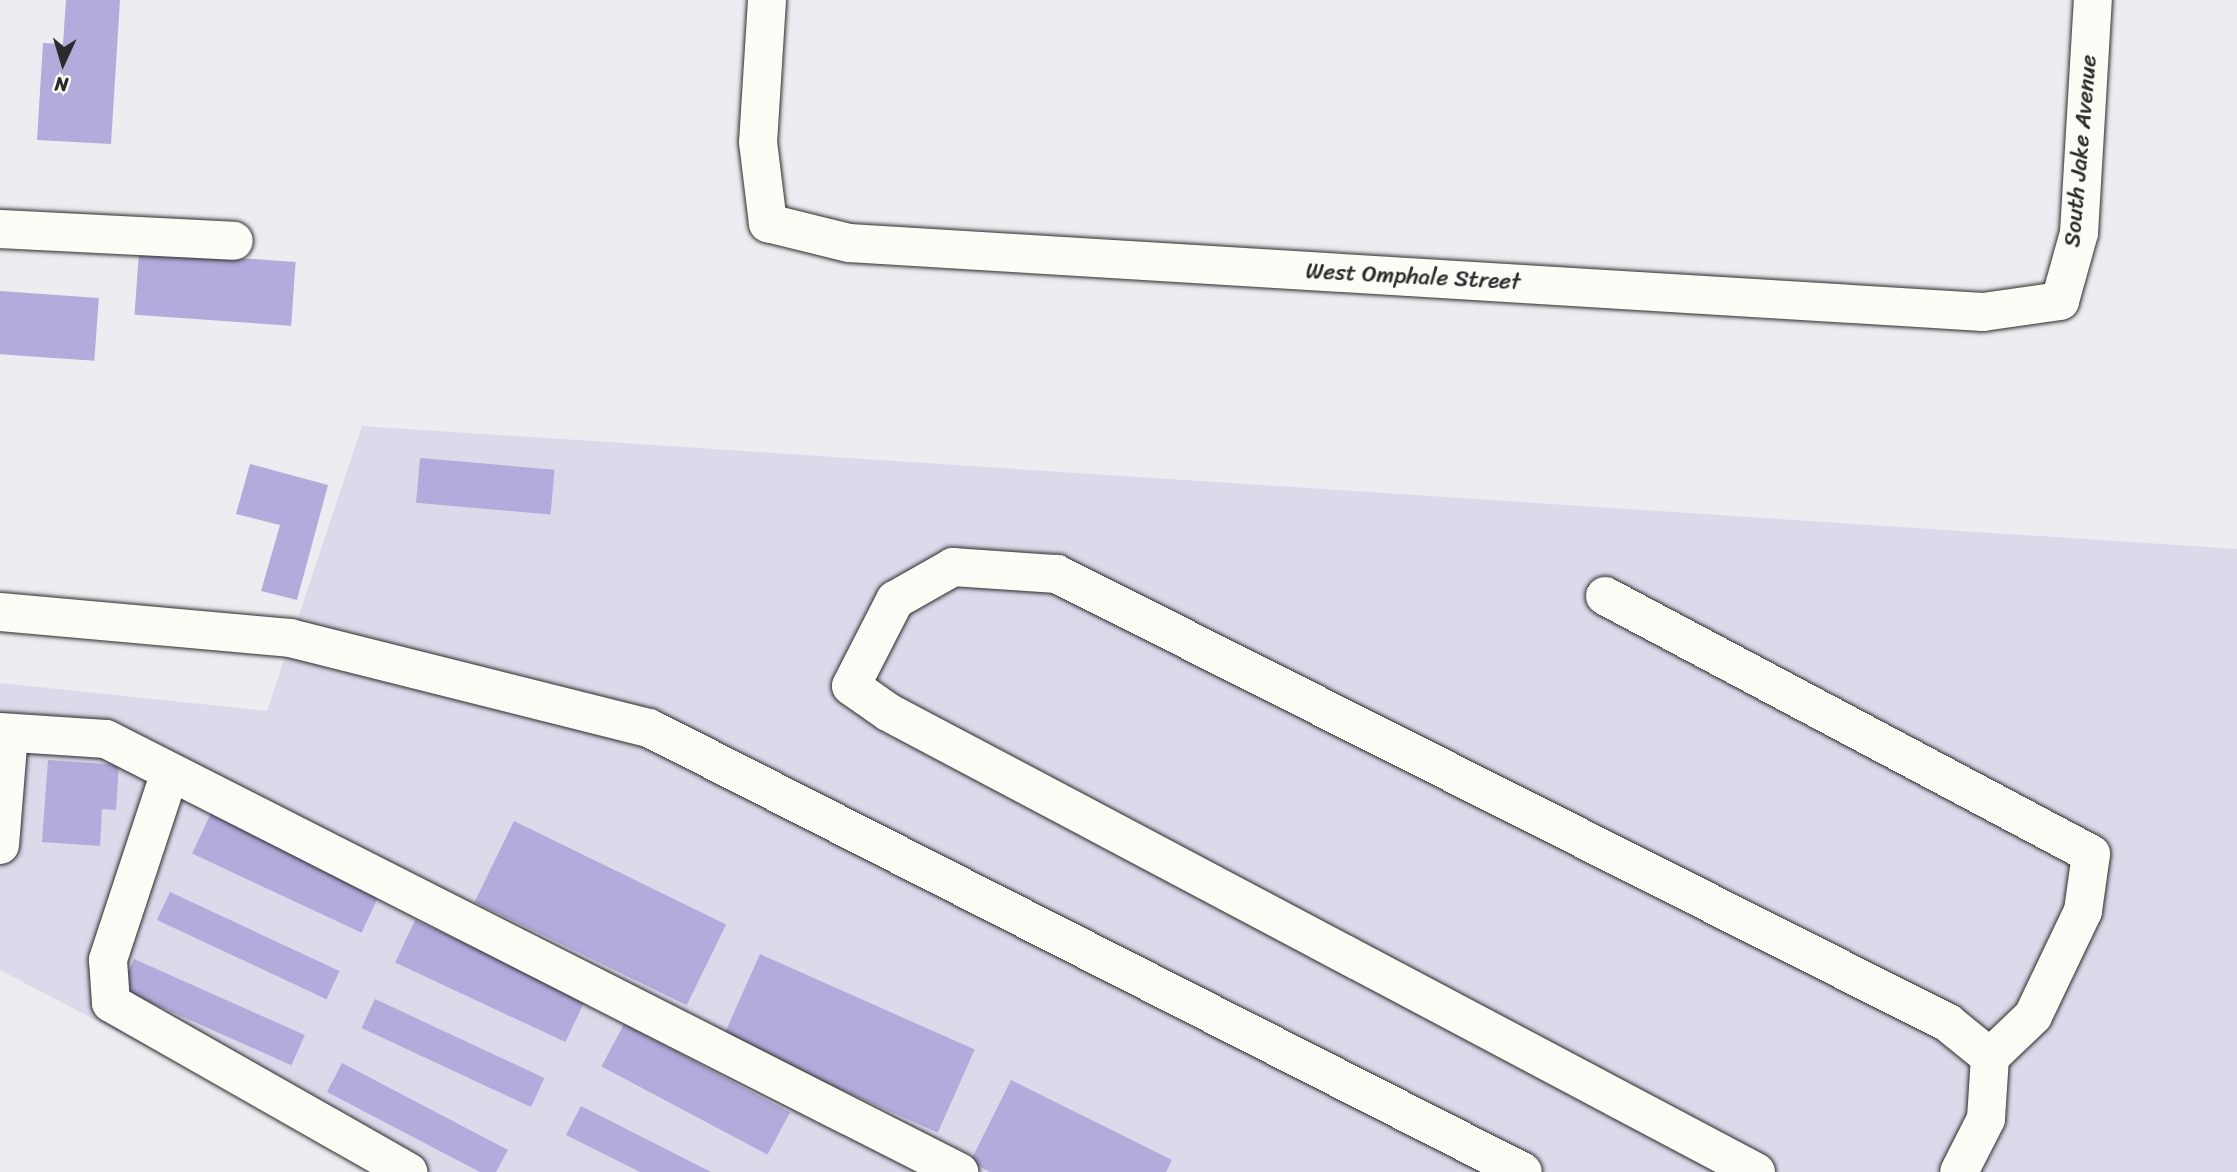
<!DOCTYPE html>
<style>
body{margin:0}
#map{position:relative;width:2237px;height:1172px;overflow:hidden;background:#eeecf1;font-family:Sriracha,sans-serif}
div>[style]{position:absolute}
.built>*{inset:0;background:#ddd8ea}
.building>*{inset:0;background:#b4aadb;transform-origin:0 0}
.roads{filter:drop-shadow(0 0 2px #2b2b2b) drop-shadow(0 0 2px #2b2b2b)}
.minor>*{height:38px;margin:-19px;padding:0 19px;transform-origin:19px;border-radius:19px;background:#fdfcf7}
span{translate:-50% -50%;white-space:nowrap;text-align:center;line-height:1.15;-webkit-text-stroke:7px #fdfcf7;paint-order:stroke}
.street-label{font-size:23px;color:#2b2b2b}
.north{position:absolute;left:28px;top:28px;width:70px;height:70px;-webkit-text-stroke:5px #fdfcf7;paint-order:stroke;rotate:184deg;font-size:19px;font-weight:700;line-height:28px;text-align:center;color:#2b2b2b}
.north::after{content:'';display:block;margin:auto;width:24px;height:32px;background:#2b2b2b;clip-path:polygon(50% 0,100% 100%,50% 72%,0 100%)}
</style>
<div id="map">
<div class="built">
<i style="clip-path:polygon(362px 426px,2237px 549px,2237px 1172px,385px 1172px,0 970px,0 683px,267px 711px)"></i>
</div>
<div class="building">
<i style="clip-path:polygon(66px 0,120px 0,111px 144px,37px 140px,43px 43px,63px 44px)"></i>
<i style="left:139px;top:251px;width:157px;height:64px;rotate:4deg"></i>
<i style="left:0;top:291px;width:99px;height:63px;rotate:4deg"></i>
<i style="left:420px;top:458px;width:135px;height:45px;rotate:5deg"></i>
<i style="clip-path:polygon(250px 464px,328px 485px,297px 600px,261px 591px,280px 525px,236px 514px)"></i>
<i style="clip-path:polygon(48px 760px,119px 765px,116px 810px,102px 809px,100px 846px,42px 842px)"></i>
<i style="left:212px;top:811px;width:187px;height:47px;rotate:25deg"></i>
<i style="left:514px;top:821px;width:236px;height:90px;rotate:26deg"></i>
<i style="left:170px;top:892px;width:187px;height:31px;rotate:25deg"></i>
<i style="left:415px;top:920px;width:188px;height:47px;rotate:25deg"></i>
<i style="left:760px;top:954px;width:235px;height:91px;rotate:24deg"></i>
<i style="left:134px;top:959px;width:187px;height:33px;rotate:24deg"></i>
<i style="left:375px;top:999px;width:187px;height:32px;rotate:25deg"></i>
<i style="left:624px;top:1024px;width:188px;height:48px;rotate:28deg"></i>
<i style="clip-path:polygon(342px 1063px,508px 1150px,496px 1172px,480px 1172px,327px 1092px)"></i>
<i style="clip-path:polygon(1011px 1080px,1172px 1160px,1166px 1172px,990px 1172px,970px 1162px)"></i>
<i style="clip-path:polygon(581px 1106px,711px 1172px,640px 1172px,566px 1135px)"></i>
</div>
<div class="roads">
<div class="minor">
<i style="left:767px;top:0;width:142px;rotate:93.6deg"></i>
<i style="left:758px;top:142px;width:82px;rotate:83deg"></i>
<i style="left:768px;top:223px;width:83px;rotate:13.9deg"></i>
<i style="left:849px;top:243px;width:1136px;rotate:3.48deg"></i>
<i style="left:1983px;top:312px;width:78px;rotate:-8.1deg"></i>
<i style="left:2060px;top:301px;width:71px;rotate:-74.4deg"></i>
<i style="left:2079px;top:233px;width:233px;rotate:-86.6deg"></i>
<i style="left:0;top:229px;width:234px;rotate:2.9deg"></i>
<i style="left:1605px;top:596px;width:550px;rotate:27.96deg"></i>
<i style="left:2091px;top:854px;width:58px;rotate:98deg"></i>
<i style="left:2083px;top:911px;width:116px;rotate:115.5deg"></i>
<i style="left:2033px;top:1016px;width:59px;rotate:136.4deg"></i>
<i style="left:0;top:612px;width:291px;rotate:5.1deg"></i>
<i style="left:290px;top:638px;width:370px;rotate:14.1deg"></i>
<i style="left:649px;top:728px;width:980px;rotate:26.93deg"></i>
<i style="left:0;top:732px;width:106px;rotate:3.8deg"></i>
<i style="left:106px;top:739px;width:957px;rotate:26.91deg"></i>
<i style="left:170px;top:772px;width:198px;rotate:108.3deg"></i>
<i style="left:108px;top:960px;width:43px;rotate:86deg"></i>
<i style="left:111px;top:1003px;width:342px;rotate:29.6deg"></i>
<i style="left:0;top:845px;width:112px;rotate:-85.4deg"></i>
<i style="left:1756px;top:1172px;width:982px;rotate:-152.08deg"></i>
<i style="left:888px;top:712px;width:45px;rotate:-144.9deg"></i>
<i style="left:851px;top:686px;width:97px;rotate:-62.9deg"></i>
<i style="left:895px;top:600px;width:67px;rotate:-29.6deg"></i>
<i style="left:953px;top:567px;width:104px;rotate:3.9deg"></i>
<i style="left:1057px;top:574px;width:998px;rotate:26.74deg"></i>
<i style="left:1948px;top:1023px;width:54px;rotate:39deg"></i>
<i style="left:1990px;top:1057px;width:62px;rotate:93.7deg"></i>
<i style="left:1986px;top:1119px;width:59px;rotate:117deg"></i>
</div>
</div>
<div class="street-label">
<span style="left:2081px;top:151px;rotate:-85deg">South Jake Avenue</span>
<span style="left:1413px;top:277px;rotate:3deg">West Omphale Street</span>
</div>
<div class="north">N</div>
</div>
